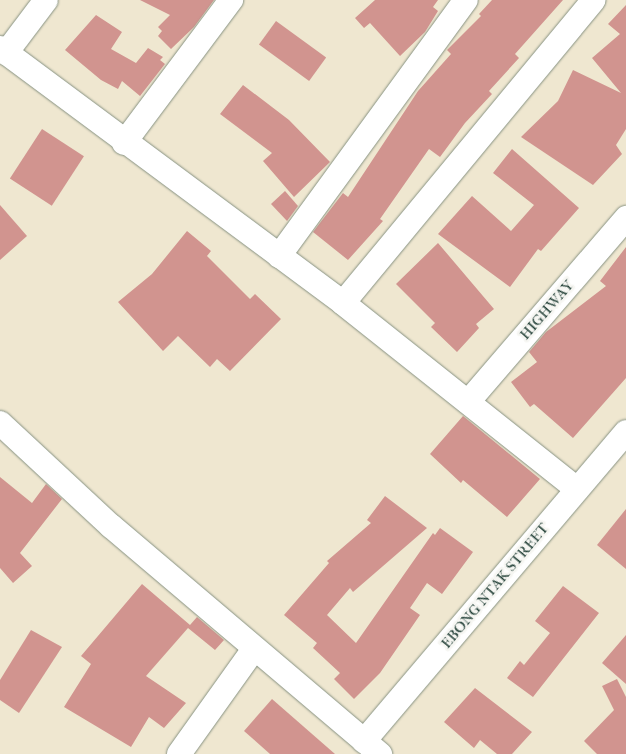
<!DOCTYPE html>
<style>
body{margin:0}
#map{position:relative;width:626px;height:754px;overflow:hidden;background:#efe7d0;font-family:"IM FELL French Canon",serif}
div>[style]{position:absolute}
.building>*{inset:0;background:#d1948f;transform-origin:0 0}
.roads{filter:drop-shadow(0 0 1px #879282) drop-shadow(0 0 1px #879282)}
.minor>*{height:24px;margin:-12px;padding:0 12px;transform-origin:12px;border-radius:12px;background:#fff}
span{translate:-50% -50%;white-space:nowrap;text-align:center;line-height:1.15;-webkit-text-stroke:5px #f6f6f2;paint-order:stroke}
.street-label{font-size:15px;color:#1f3d34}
</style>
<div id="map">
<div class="building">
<i style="clip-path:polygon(140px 0,214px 0,194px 27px,171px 49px,158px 36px,162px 31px,158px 27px,170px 15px)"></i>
<i style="clip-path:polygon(375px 0,438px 0,433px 7px,438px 11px,425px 32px,400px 56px,370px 23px,364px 28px,355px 18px)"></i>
<i style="clip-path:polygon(492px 0,563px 0,515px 54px,519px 58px,489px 91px,492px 94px,465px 123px,440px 157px,429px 149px,380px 219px,383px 221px,348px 260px,313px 232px,343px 193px,348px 197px,418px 91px,451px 54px,447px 50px,481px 16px,479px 14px)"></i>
<i style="clip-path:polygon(626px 5px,626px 129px,616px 145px,622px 154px,593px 185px,521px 137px,558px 101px,573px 70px,621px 93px,592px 58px,620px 34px,608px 24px)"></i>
<i style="clip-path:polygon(96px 15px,122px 32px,111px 49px,136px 63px,148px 48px,163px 57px,160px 60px,165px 64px,140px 96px,122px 81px,118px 89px,101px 80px,65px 50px)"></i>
<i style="left:276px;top:21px;width:62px;height:29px;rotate:36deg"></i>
<i style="clip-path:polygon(243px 85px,289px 120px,330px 162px,294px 197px,263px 161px,272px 153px,220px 114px)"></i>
<i style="left:42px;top:129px;width:50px;height:59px;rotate:33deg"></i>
<i style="clip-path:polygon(512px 149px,579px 208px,541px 251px,538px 249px,510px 287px,438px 234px,472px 196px,511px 231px,534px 205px,493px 173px)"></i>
<i style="clip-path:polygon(285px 191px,298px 206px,287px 221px,271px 204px)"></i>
<i style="clip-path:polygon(0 205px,27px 236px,0 260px)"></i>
<i style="clip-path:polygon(187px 231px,211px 251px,207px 256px,250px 299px,255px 294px,281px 319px,230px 371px,217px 359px,210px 367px,178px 336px,163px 351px,118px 302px,152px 274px)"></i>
<i style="clip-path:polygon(438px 243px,494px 309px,476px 324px,479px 328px,457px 352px,431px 327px,435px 323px,396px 284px)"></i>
<i style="clip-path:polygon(626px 247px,626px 378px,573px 438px,534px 404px,530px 407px,511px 382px,537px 362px,529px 352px,546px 332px,606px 286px,600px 281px)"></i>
<i style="clip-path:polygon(463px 416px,540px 479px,507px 517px,463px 480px,461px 483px,430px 454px)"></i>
<i style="clip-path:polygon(0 477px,32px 503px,46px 484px,62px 499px,20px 553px,32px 566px,13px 583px,0 568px)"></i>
<i style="clip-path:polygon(385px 496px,427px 528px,353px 592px,350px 588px,327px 615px,356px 643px,433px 533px,435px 535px,440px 528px,473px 552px,442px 594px,427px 583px,410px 608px,420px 615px,380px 673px,354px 699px,334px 679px,340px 673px,313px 648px,317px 643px,284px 615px,329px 563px,327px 561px,371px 523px,367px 520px)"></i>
<i style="clip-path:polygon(626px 509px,626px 569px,597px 545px)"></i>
<i style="clip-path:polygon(142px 584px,190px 625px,197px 617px,224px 640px,215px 650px,188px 628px,146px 676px,186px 703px,164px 728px,149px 717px,131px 747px,64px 707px,91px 664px,81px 656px)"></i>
<i style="clip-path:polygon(563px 586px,599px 613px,533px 697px,507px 678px,520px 661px,524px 665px,550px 633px,535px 621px)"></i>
<i style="clip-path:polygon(31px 630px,62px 647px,19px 713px,0 700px,0 680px)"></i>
<i style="clip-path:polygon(626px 635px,626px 684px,602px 663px)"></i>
<i style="clip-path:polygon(617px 679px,626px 697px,626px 754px,597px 754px,584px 741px,614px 710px,602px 686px)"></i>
<i style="clip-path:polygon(475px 688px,532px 732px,512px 754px,497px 754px,480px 740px,474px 748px,444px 722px)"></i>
<i style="clip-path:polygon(272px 699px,335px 754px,270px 754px,244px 731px)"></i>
</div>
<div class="roads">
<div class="minor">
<i style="left:0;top:48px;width:427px;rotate:36.6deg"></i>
<i style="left:343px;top:303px;width:299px;rotate:38.5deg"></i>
<i style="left:6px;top:53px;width:66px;rotate:-53deg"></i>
<i style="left:124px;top:143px;width:179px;rotate:-53.2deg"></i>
<i style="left:279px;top:256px;width:317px;rotate:-53.9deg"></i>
<i style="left:343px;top:303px;width:393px;rotate:-50.4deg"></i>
<i style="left:468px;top:402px;width:243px;rotate:-49.3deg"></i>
<i style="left:0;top:423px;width:151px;rotate:42.9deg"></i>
<i style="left:111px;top:526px;width:353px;rotate:40.3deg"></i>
<i style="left:364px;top:741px;width:405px;rotate:-49.7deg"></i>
<i style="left:179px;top:754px;width:129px;rotate:-54.5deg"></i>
</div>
</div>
<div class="street-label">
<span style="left:547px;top:310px;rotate:-49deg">HIGHWAY</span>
<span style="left:495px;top:586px;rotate:-50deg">EBONG NTAK STREET</span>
</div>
</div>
